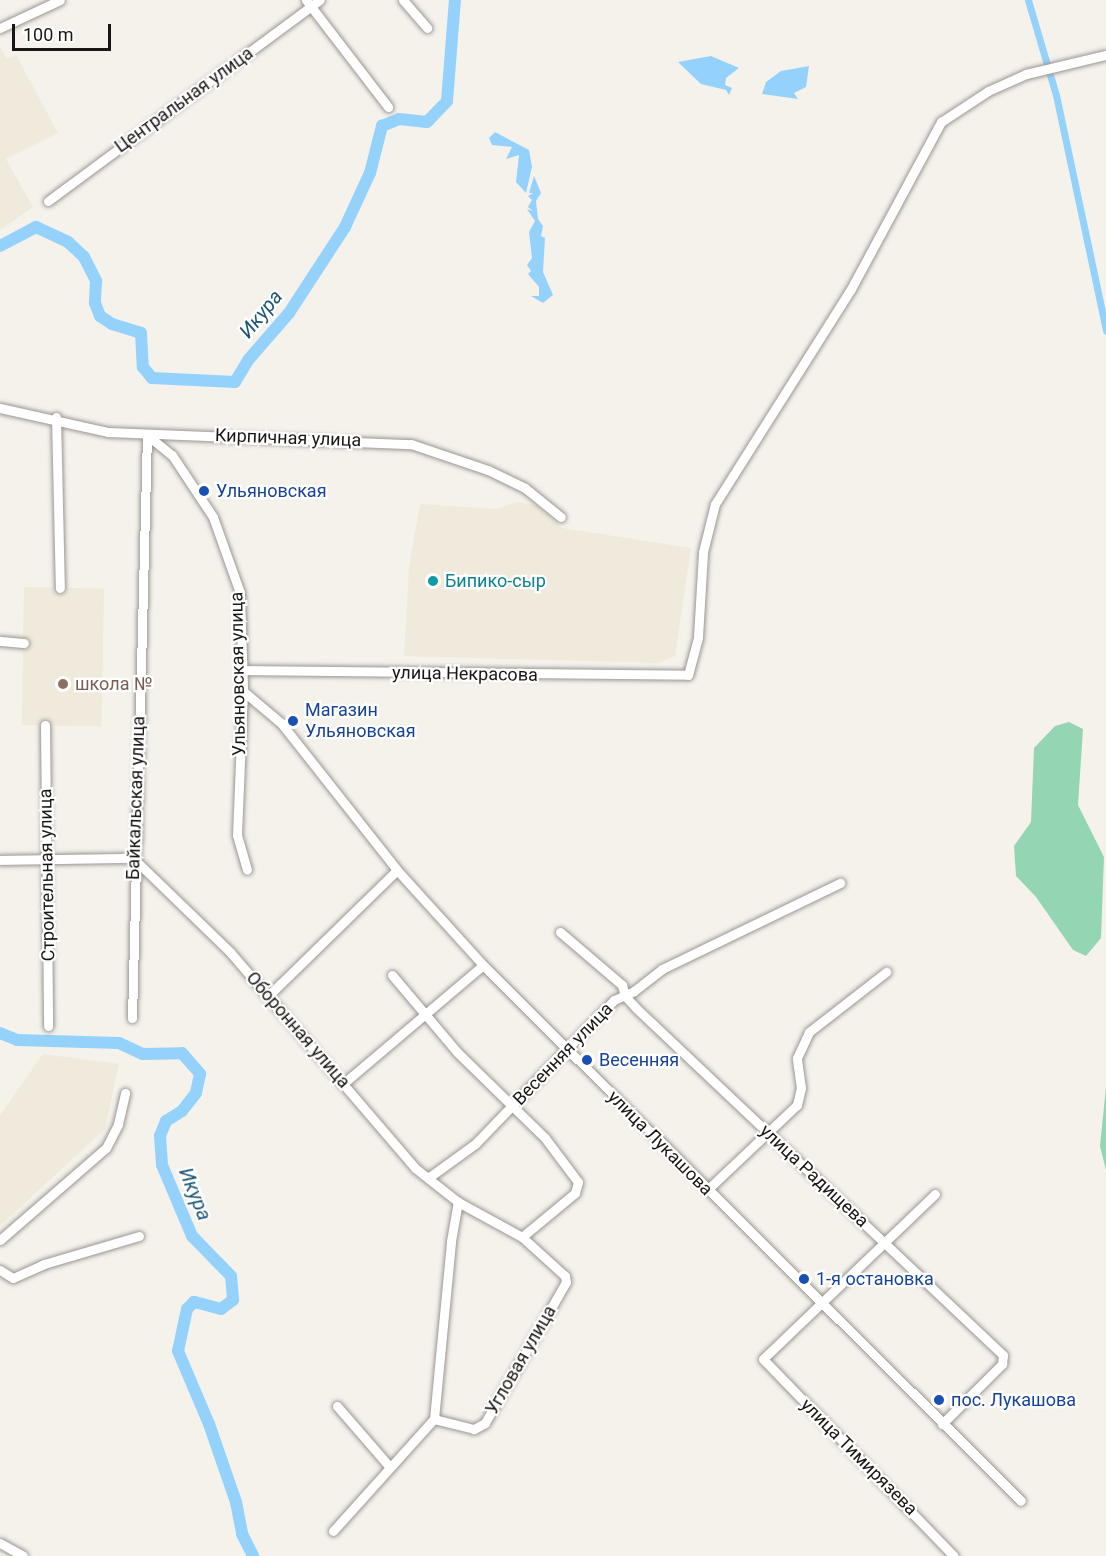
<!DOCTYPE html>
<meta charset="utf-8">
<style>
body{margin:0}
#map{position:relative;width:1106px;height:1556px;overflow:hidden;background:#f5f2ec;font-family:Roboto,sans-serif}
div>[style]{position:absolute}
.built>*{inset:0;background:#efeadc;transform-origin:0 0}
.green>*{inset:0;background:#94d5b3}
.water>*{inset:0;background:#94d2fb}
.canal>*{height:7px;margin:-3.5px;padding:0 3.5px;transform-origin:3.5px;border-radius:3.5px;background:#94d2fb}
.river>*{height:12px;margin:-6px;padding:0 6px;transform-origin:6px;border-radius:6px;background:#94d2fb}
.roads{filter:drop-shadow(0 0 2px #9a9792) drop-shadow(0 0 2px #9a9792)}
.minor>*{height:9px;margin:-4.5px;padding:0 4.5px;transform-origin:4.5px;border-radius:4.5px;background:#fff}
.dots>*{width:16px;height:16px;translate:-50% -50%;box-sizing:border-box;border:3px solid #fff;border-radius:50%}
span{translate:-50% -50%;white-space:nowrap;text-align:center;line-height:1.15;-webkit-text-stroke:4.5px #fff;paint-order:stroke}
.street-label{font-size:18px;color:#181715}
.transit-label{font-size:18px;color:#164399}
.left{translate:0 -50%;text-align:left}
.culture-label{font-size:18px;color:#0d838f}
.education-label{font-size:18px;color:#785e54}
.water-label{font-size:20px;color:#1a5577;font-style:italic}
.scale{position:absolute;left:12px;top:24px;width:99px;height:27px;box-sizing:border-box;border:3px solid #181715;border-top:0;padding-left:8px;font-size:18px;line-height:21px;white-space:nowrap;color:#181715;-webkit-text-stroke:4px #fff;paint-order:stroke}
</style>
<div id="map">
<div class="built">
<i style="clip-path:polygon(0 46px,7px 59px,16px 55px,58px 133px,6px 159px,33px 207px,0 230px)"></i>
<i style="clip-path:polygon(518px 502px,536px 505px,562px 528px,691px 548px,675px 656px,659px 663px,404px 656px,409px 567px,420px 504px,497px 509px)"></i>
<i style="left:24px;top:587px;width:80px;height:138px;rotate:1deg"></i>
<i style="clip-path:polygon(43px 1054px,119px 1064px,105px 1129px,0 1226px,0 1115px)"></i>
</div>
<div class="green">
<i style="clip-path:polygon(1069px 722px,1083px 729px,1078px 805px,1104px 857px,1101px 938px,1086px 956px,1073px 950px,1036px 897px,1016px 876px,1014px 846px,1031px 822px,1034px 748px,1055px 726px)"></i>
<i style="clip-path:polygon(1106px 1087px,1106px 1170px,1100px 1146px)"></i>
</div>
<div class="water">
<i style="clip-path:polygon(711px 56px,739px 68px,726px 78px,725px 85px,732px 88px,729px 95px,726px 90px,701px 84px,678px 62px)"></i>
<i style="clip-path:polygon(809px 66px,806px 87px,794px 93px,798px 99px,762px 94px,766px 82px,781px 71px)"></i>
<i style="clip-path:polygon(495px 132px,529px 150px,532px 167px,526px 193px,516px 182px,519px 155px,506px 159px,512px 147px,492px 145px,489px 138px)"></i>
<i style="clip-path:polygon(534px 176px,541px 193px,536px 201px,538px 219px,543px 226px,541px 236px,545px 238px,543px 272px,553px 295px,543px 303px,531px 296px,539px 296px,539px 287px,528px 274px,531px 271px,527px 265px,532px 258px,529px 232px,535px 221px,527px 209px,533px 211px,528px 207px,532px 200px,528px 196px,533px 193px,529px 193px)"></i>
</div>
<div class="canal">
<i style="left:1028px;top:0;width:99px;rotate:73.6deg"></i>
<i style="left:1056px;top:95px;width:241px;rotate:78deg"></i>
</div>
<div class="river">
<i style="left:0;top:246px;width:41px;rotate:-27.8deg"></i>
<i style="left:36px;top:227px;width:35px;rotate:25deg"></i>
<i style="left:68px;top:242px;width:22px;rotate:43deg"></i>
<i style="left:84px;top:257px;width:27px;rotate:63deg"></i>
<i style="left:96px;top:281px;width:22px;rotate:93deg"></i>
<i style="left:95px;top:303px;width:14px;rotate:69deg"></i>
<i style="left:100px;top:316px;width:14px;rotate:34deg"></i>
<i style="left:112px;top:324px;width:30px;rotate:17deg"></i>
<i style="left:141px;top:333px;width:34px;rotate:87deg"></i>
<i style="left:143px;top:367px;width:14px;rotate:51deg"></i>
<i style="left:152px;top:378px;width:83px;rotate:2.8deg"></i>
<i style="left:235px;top:382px;width:27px;rotate:-59deg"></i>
<i style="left:249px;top:359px;width:61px;rotate:-49deg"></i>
<i style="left:289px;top:313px;width:103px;rotate:-56.9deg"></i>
<i style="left:345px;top:227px;width:60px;rotate:-65.2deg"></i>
<i style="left:370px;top:173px;width:49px;rotate:-75.7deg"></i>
<i style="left:382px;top:126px;width:18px;rotate:-22deg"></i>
<i style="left:399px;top:119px;width:28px;rotate:6deg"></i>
<i style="left:427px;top:122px;width:29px;rotate:-46deg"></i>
<i style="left:447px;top:101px;width:101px;rotate:-85.5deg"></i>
<i style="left:0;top:1033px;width:18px;rotate:22deg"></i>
<i style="left:17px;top:1040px;width:102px;rotate:1.7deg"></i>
<i style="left:119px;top:1043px;width:26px;rotate:25deg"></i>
<i style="left:143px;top:1054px;width:39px;rotate:-1deg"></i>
<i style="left:182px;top:1053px;width:28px;rotate:49deg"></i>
<i style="left:200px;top:1074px;width:19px;rotate:102deg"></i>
<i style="left:196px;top:1093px;width:23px;rotate:128deg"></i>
<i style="left:182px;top:1111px;width:19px;rotate:148deg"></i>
<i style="left:166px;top:1121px;width:16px;rotate:112deg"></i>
<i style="left:160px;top:1136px;width:29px;rotate:86deg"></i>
<i style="left:162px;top:1165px;width:77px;rotate:67.1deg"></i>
<i style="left:192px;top:1236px;width:56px;rotate:45.7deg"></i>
<i style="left:231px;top:1276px;width:24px;rotate:85deg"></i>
<i style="left:233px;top:1300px;width:15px;rotate:143deg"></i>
<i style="left:221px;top:1309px;width:28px;rotate:-165deg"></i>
<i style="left:194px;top:1302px;width:10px;rotate:135deg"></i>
<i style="left:187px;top:1309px;width:43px;rotate:102.1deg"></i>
<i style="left:178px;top:1351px;width:79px;rotate:67deg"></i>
<i style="left:209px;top:1424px;width:83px;rotate:70.9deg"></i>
<i style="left:236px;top:1502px;width:33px;rotate:79deg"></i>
<i style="left:242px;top:1534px;width:25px;rotate:63deg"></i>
</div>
<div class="roads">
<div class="minor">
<i style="left:306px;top:0;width:135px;rotate:52.5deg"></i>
<i style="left:403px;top:0;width:37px;rotate:49deg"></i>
<i style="left:0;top:28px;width:66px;rotate:-25deg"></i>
<i style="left:48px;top:201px;width:338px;rotate:-36.5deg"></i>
<i style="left:0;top:408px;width:111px;rotate:12.5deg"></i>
<i style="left:108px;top:432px;width:303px;rotate:2.3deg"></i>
<i style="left:411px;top:444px;width:81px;rotate:18.7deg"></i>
<i style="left:488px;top:470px;width:41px;rotate:25.9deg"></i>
<i style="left:525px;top:488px;width:46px;rotate:38.9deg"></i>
<i style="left:56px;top:417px;width:171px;rotate:88.7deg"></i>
<i style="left:147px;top:435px;width:32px;rotate:39deg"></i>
<i style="left:172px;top:455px;width:74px;rotate:56.5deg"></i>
<i style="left:213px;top:517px;width:81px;rotate:70.4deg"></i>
<i style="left:240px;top:593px;width:98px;rotate:88.2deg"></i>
<i style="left:243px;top:691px;width:144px;rotate:92.4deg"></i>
<i style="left:237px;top:835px;width:36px;rotate:74deg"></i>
<i style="left:0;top:641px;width:24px;rotate:5deg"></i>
<i style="left:242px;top:670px;width:446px;rotate:0.6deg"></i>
<i style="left:688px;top:675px;width:39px;rotate:-75deg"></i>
<i style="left:698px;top:637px;width:85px;rotate:-86.6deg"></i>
<i style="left:703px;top:552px;width:49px;rotate:-76deg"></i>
<i style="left:715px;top:504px;width:254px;rotate:-57.7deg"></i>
<i style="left:851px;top:289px;width:190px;rotate:-61.7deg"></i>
<i style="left:941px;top:122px;width:56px;rotate:-33.4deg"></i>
<i style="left:988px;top:91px;width:42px;rotate:-24.1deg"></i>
<i style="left:1026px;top:74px;width:82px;rotate:-13.4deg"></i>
<i style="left:243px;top:691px;width:50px;rotate:40.1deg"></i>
<i style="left:281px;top:723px;width:187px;rotate:51.7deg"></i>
<i style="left:397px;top:870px;width:128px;rotate:47.8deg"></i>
<i style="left:483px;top:965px;width:759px;rotate:44.89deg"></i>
<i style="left:45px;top:725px;width:301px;rotate:89.4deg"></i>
<i style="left:0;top:860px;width:133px;rotate:-0.9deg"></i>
<i style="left:133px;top:858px;width:135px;rotate:44.1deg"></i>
<i style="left:230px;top:952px;width:284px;rotate:49.4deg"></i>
<i style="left:415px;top:1168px;width:55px;rotate:38.3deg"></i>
<i style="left:458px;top:1202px;width:73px;rotate:28.7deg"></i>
<i style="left:522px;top:1237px;width:58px;rotate:42.2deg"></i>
<i style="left:565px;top:1276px;width:6px;rotate:81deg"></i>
<i style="left:566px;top:1282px;width:163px;rotate:119.9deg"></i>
<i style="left:485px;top:1423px;width:13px;rotate:151deg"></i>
<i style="left:474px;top:1429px;width:41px;rotate:-166deg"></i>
<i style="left:560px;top:932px;width:82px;rotate:40.5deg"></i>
<i style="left:622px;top:985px;width:11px;rotate:75deg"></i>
<i style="left:625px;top:996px;width:16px;rotate:47deg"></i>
<i style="left:636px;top:1008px;width:505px;rotate:43.4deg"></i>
<i style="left:1003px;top:1355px;width:9px;rotate:96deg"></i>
<i style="left:1002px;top:1364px;width:85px;rotate:135deg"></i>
<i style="left:392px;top:975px;width:101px;rotate:49.8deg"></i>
<i style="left:457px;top:1052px;width:123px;rotate:44.3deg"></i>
<i style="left:545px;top:1138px;width:55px;rotate:53.1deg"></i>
<i style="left:578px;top:1182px;width:11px;rotate:105deg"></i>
<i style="left:575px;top:1193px;width:69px;rotate:140.3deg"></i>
<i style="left:268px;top:996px;width:180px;rotate:-44.3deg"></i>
<i style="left:132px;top:1018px;width:583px;rotate:-88.53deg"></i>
<i style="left:344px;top:1083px;width:182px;rotate:-40.3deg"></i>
<i style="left:428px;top:1178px;width:58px;rotate:-35.9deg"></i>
<i style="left:475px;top:1144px;width:200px;rotate:-46deg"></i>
<i style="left:614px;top:1000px;width:22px;rotate:-24deg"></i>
<i style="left:634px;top:991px;width:36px;rotate:-38deg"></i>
<i style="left:662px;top:969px;width:198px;rotate:-25.8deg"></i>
<i style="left:707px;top:1190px;width:124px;rotate:-43.4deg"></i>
<i style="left:797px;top:1105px;width:17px;rotate:-77deg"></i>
<i style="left:801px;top:1088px;width:30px;rotate:-98deg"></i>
<i style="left:797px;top:1058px;width:29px;rotate:-65deg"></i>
<i style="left:809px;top:1032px;width:98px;rotate:-37.9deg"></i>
<i style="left:935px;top:1194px;width:238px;rotate:136.2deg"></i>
<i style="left:763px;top:1359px;width:274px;rotate:45.9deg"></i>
<i style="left:0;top:1240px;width:140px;rotate:-41deg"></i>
<i style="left:106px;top:1148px;width:27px;rotate:-63deg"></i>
<i style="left:118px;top:1124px;width:32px;rotate:-77deg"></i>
<i style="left:0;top:1270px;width:15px;rotate:32deg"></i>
<i style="left:13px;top:1278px;width:34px;rotate:-24deg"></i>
<i style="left:44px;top:1264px;width:99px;rotate:-16.4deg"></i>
<i style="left:337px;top:1406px;width:79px;rotate:49.1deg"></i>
<i style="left:333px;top:1531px;width:151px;rotate:-48deg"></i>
<i style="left:434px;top:1419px;width:179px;rotate:-84.5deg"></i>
<i style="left:451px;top:1241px;width:40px;rotate:-80deg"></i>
<i style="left:0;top:1543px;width:26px;rotate:29deg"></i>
</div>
</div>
<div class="dots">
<i style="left:204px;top:491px;background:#1a4fb4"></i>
<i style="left:433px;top:581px;background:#0f9aa8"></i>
<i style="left:63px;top:684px;background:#8d6e63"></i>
<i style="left:293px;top:721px;background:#1a4fb4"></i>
<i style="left:587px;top:1060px;background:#1a4fb4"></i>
<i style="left:804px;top:1279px;background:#1a4fb4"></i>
<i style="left:939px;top:1400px;background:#1a4fb4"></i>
</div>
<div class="street-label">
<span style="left:184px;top:100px;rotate:-36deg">Центральная улица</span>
<span style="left:288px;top:438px;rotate:2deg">Кирпичная улица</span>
<span style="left:238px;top:674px;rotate:-91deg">Ульяновская улица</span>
<span style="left:465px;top:674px;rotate:1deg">улица Некрасова</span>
<span style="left:136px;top:798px;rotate:-88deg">Байкальская улица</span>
<span style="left:47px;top:875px;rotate:-91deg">Строительная улица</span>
<span style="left:298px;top:1030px;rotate:49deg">Оборонная улица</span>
<span style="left:563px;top:1054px;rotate:-46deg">Весенняя улица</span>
<span style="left:660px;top:1143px;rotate:45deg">улица Лукашова</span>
<span style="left:814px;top:1176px;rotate:43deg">улица Радищева</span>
<span style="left:521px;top:1360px;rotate:-60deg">Угловая улица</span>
<span style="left:859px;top:1457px;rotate:45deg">улица Тимирязева</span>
</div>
<div class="transit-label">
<span class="left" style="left:216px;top:491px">Ульяновская</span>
<span class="left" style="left:305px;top:721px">Магазин<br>Ульяновская</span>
<span class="left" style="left:599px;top:1060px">Весенняя</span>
<span class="left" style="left:816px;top:1279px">1-я остановка</span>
<span class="left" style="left:951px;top:1400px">пос. Лукашова</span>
</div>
<div class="culture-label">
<span class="left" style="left:445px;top:581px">Бипико-сыр</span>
</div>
<div class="education-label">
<span class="left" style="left:75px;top:684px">школа №</span>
</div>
<div class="water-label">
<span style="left:261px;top:314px;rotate:-51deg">Икура</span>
<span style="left:195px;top:1194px;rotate:68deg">Икура</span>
</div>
<div class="scale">100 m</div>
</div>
